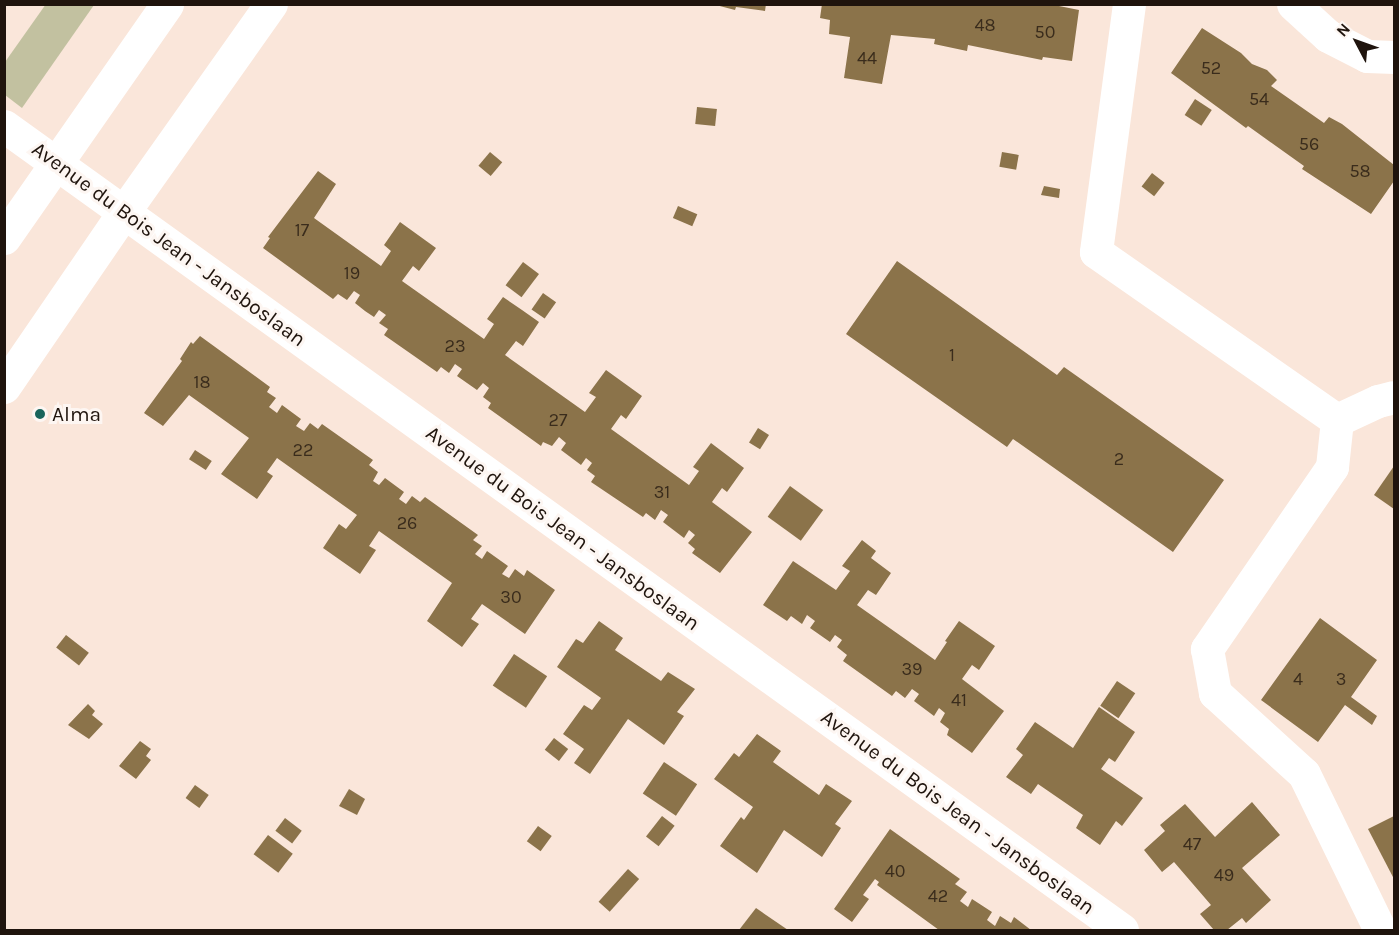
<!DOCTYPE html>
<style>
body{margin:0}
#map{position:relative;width:1399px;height:935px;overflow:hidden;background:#fae6da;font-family:Karla,sans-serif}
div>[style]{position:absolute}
.green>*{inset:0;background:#c2c1a0}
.building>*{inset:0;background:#8b734a;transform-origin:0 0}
.street>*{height:33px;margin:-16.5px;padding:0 16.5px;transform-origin:16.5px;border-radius:16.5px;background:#fff}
.secondary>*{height:33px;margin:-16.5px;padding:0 16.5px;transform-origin:16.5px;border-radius:16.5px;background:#fff}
.dots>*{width:16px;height:16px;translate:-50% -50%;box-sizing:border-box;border:3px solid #fdf6f2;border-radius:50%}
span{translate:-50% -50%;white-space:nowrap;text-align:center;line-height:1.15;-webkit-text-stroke:6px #fdf6f2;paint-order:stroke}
.number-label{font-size:18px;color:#3a2c1c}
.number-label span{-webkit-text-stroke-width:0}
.street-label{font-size:21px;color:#1f140d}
.poi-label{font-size:21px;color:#1f140d}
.left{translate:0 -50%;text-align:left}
.frame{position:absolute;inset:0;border:6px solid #1f140d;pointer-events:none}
.north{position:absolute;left:1327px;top:12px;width:60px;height:60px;-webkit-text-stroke:4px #fdf6f2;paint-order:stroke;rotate:311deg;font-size:16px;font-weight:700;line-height:24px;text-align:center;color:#1f140d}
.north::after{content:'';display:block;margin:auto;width:21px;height:27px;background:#1f140d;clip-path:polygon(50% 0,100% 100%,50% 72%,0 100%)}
</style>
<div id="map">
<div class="green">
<i style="clip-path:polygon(46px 4px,94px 5px,22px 108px,5px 95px,5px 62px)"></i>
</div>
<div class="building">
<i style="clip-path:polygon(712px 4px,766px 4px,765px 11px,736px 7px,735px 10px)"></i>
<i style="clip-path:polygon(822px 4px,1049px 4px,1079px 10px,1072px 61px,1043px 57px,1042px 60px,968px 45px,967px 51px,934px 44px,935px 39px,891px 35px,882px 84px,844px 78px,850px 37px,829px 34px,830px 20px,820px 18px)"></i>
<i style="clip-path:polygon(1202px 28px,1241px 53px,1252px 64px,1267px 70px,1277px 80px,1271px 86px,1324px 123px,1329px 117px,1342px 124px,1394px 165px,1394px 181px,1371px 214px,1302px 169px,1304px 166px,1248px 126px,1246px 128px,1171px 73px)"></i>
<i style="left:1195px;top:99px;width:20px;height:19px;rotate:33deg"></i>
<i style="left:697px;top:107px;width:20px;height:17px;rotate:6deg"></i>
<i style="left:490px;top:152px;width:16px;height:18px;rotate:40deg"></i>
<i style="left:1002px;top:152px;width:17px;height:15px;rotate:10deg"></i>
<i style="clip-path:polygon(318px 171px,336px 184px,314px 218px,381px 266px,391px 251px,384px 245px,400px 222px,436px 248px,419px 271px,413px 266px,402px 281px,484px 339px,494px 324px,487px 319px,503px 297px,522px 310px,539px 322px,523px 346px,516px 341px,505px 355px,585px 412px,596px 397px,589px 393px,606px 370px,642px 396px,626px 419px,621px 415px,611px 429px,689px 485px,699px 471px,693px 467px,711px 443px,744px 468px,727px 492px,722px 488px,712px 502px,752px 532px,720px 573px,692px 553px,695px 549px,688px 543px,695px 535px,689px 530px,684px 538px,663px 522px,668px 515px,661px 510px,655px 520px,646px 513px,643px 517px,591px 482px,595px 476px,587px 470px,592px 463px,586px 458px,581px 465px,561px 450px,566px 443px,559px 437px,552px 446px,543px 442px,541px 446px,488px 408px,491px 403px,483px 397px,489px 388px,483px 383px,477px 390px,457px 376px,462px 369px,455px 364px,449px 373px,441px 367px,437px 372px,384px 335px,388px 329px,379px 323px,386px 315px,379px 310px,374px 317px,365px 311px,355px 303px,360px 295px,354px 291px,347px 300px,338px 294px,333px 299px,263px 248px,270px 238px,268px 237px)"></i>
<i style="left:1152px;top:173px;width:16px;height:17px;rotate:38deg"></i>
<i style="clip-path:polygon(1044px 186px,1060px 189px,1059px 198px,1041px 195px)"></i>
<i style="left:678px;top:206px;width:21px;height:13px;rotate:23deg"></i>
<i style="clip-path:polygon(897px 261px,1057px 375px,1064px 367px,1224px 480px,1173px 552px,1013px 439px,1007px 447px,846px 334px)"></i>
<i style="left:523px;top:262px;width:20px;height:29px;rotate:37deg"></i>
<i style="left:543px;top:293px;width:16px;height:20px;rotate:35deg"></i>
<i style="clip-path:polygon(200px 336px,270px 387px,267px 392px,276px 398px,269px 407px,277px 413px,282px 405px,301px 419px,296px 426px,304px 431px,310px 423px,318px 429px,322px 424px,373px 460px,369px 465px,378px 472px,373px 481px,379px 485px,385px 478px,404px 492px,399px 499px,406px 504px,412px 496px,420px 502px,425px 497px,478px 535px,473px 540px,482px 546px,475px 554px,482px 559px,487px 551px,508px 566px,502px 574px,509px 578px,515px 569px,524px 576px,527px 570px,555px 590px,525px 634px,482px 604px,471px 619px,479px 624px,462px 647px,427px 621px,452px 583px,379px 531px,369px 546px,376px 550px,360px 574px,323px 548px,339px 524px,346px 529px,357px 515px,277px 458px,267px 472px,273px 476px,257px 499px,221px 474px,249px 438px,189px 395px,163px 426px,144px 413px,182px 361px,180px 359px,191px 342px,193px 344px)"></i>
<i style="left:758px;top:428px;width:13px;height:17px;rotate:32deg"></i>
<i style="left:195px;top:450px;width:20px;height:11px;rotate:33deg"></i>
<i style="clip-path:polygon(1394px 466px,1394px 509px,1374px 495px)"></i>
<i style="left:790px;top:486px;width:41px;height:38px;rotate:36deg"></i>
<i style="clip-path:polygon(862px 540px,876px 551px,871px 558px,891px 573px,876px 595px,868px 590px,857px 605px,935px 660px,947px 642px,945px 641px,959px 621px,995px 646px,979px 670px,972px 665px,962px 679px,1004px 711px,972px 753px,947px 735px,949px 729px,940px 722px,945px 713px,939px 708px,934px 716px,914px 701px,919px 694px,912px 689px,905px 698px,896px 691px,892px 696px,843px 661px,847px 655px,837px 647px,842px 640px,835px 635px,830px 642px,810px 628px,815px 621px,807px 615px,802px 624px,791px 616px,787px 621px,763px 605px,793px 561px,836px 590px,850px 571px,842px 566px)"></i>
<i style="clip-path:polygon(1320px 618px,1377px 660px,1351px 697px,1377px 716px,1372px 725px,1345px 705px,1318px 742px,1261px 700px)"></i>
<i style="clip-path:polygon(599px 621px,623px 638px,615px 650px,661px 681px,668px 672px,695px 689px,677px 712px,684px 716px,664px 745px,628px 719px,590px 774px,574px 763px,584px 749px,563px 734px,584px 705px,592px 710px,601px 698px,557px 667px,576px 639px,583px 643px)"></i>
<i style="left:66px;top:635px;width:29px;height:16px;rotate:38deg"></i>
<i style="left:514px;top:654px;width:40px;height:38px;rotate:34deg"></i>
<i style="left:1117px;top:681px;width:22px;height:30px;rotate:34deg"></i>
<i style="clip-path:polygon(88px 704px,95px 711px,92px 715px,103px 724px,89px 739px,68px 725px)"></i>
<i style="clip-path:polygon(1099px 707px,1135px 732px,1115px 762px,1109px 758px,1101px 769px,1143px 798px,1122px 826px,1116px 821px,1100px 845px,1076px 828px,1083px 815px,1038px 784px,1031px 794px,1006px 777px,1023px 755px,1016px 749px,1035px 722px,1073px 748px)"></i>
<i style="clip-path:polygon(757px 734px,781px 751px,773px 762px,819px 795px,826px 784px,852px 801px,835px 824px,841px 828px,822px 857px,784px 830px,757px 873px,720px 846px,741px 817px,744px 820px,753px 807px,714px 779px,734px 753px,739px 757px)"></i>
<i style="left:554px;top:738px;width:18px;height:15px;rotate:38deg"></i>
<i style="clip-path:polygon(140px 741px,151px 749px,146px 756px,151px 760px,136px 779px,119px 766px)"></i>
<i style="left:664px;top:762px;width:40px;height:38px;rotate:34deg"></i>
<i style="left:195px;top:785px;width:17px;height:16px;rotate:36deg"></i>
<i style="clip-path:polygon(349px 789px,365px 799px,357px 815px,339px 806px)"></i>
<i style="clip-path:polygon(1252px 802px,1280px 835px,1242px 868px,1271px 900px,1246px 923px,1242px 918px,1227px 930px,1214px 930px,1200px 914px,1211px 905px,1174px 862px,1162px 872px,1144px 850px,1165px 831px,1160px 825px,1185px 804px,1215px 837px)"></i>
<i style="left:662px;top:816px;width:16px;height:26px;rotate:38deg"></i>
<i style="clip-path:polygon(1394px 816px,1394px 879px,1368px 829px)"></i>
<i style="left:285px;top:818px;width:21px;height:16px;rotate:37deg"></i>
<i style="left:538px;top:826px;width:17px;height:19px;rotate:36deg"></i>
<i style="clip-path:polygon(890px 829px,960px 879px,955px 884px,967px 892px,960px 901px,968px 907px,972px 899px,992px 912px,987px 920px,995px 926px,1000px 916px,1011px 923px,1014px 917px,1031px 930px,939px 930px,877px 885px,879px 882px,875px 879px,863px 895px,869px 899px,852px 922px,834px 909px)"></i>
<i style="left:268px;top:835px;width:31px;height:24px;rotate:37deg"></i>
<i style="left:628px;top:869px;width:15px;height:44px;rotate:42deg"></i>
<i style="clip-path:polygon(756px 908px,788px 930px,739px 930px)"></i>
</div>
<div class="street">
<i style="left:1129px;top:4px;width:250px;rotate:97.6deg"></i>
<i style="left:1096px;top:252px;width:294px;rotate:34.9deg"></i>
<i style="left:1337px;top:420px;width:45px;rotate:-24.9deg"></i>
<i style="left:1378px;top:401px;width:16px;rotate:-14deg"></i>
<i style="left:1293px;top:4px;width:47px;rotate:42.4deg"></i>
<i style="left:1328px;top:36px;width:44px;rotate:27.1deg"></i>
<i style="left:1367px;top:56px;width:27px;rotate:2deg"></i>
<i style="left:4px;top:126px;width:1377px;rotate:35.72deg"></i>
<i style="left:1337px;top:420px;width:47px;rotate:96.1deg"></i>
<i style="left:1332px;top:467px;width:221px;rotate:124.5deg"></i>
<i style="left:1207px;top:649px;width:45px;rotate:79.7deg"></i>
<i style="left:1215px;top:693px;width:120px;rotate:42.3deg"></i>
<i style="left:1304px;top:774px;width:174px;rotate:64deg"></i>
</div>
<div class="secondary">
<i style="left:4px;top:238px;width:285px;rotate:-55.1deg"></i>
<i style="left:4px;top:387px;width:211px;rotate:-55.6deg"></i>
<i style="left:123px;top:213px;width:256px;rotate:-54.7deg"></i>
</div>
<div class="dots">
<i style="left:40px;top:414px;background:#19645b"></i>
</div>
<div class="number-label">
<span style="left:985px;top:25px">48</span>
<span style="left:1045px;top:32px">50</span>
<span style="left:867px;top:58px">44</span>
<span style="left:1211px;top:68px">52</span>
<span style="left:1259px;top:99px">54</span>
<span style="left:1309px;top:144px">56</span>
<span style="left:1360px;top:171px">58</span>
<span style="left:302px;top:230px">17</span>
<span style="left:352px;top:273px">19</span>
<span style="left:455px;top:346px">23</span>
<span style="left:952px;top:355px">1</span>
<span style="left:202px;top:382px">18</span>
<span style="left:558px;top:420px">27</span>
<span style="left:303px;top:450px">22</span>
<span style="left:1119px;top:459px">2</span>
<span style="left:662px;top:492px">31</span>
<span style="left:407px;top:523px">26</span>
<span style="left:511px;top:597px">30</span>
<span style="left:912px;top:669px">39</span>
<span style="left:1298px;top:679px">4</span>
<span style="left:1341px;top:679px">3</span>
<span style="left:959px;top:700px">41</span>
<span style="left:1192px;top:844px">47</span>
<span style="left:895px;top:871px">40</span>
<span style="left:1224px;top:875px">49</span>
<span style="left:938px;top:896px">42</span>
</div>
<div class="street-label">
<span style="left:169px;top:244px;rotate:36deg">Avenue du Bois Jean - Jansboslaan</span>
<span style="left:563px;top:528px;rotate:36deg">Avenue du Bois Jean - Jansboslaan</span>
<span style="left:958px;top:812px;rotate:36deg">Avenue du Bois Jean - Jansboslaan</span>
</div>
<div class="poi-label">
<span class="left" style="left:52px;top:414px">Alma</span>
</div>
<div class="frame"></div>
<div class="north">N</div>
</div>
